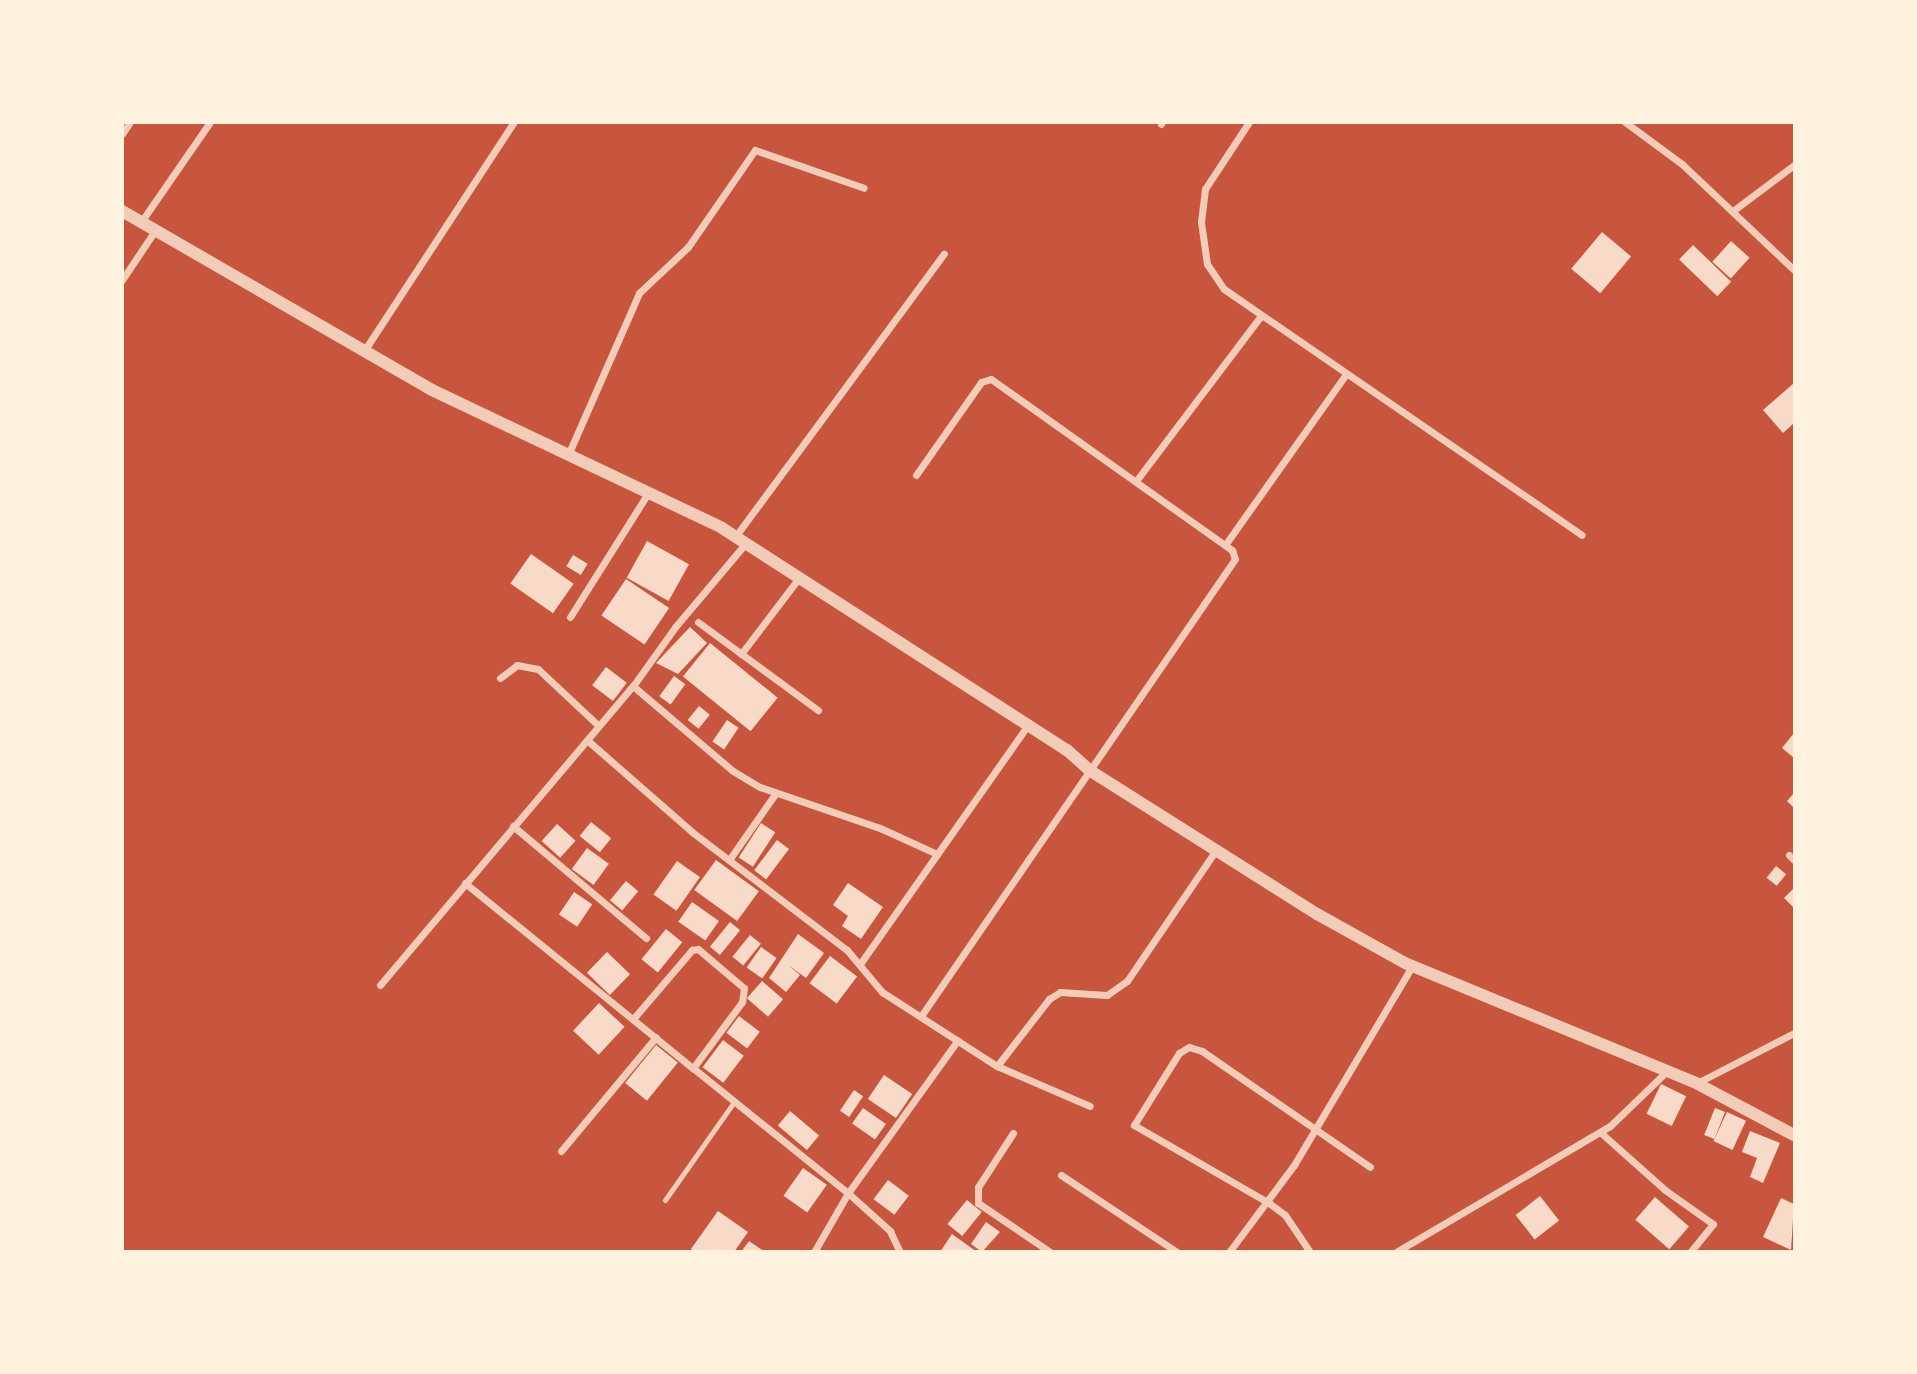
<!DOCTYPE html>
<style>
body{margin:0}
#map{position:relative;width:1917px;height:1374px;overflow:hidden;background:#c8553d;font-family:"PT Sans Narrow",sans-serif}
div>[style]{position:absolute}
.building>*{inset:0;background:#f7dbc8;transform-origin:0 0}
.service>*{height:5px;margin:-2.5px;padding:0 2.5px;transform-origin:2.5px;border-radius:2.5px;background:#f1ccb7}
.minor>*{height:7px;margin:-3.5px;padding:0 3.5px;transform-origin:3.5px;border-radius:3.5px;background:#f1ccb7}
.tertiary>*{height:12px;margin:-6px;padding:0 6px;transform-origin:6px;border-radius:6px;background:#f1ccb7}
span{translate:-50% -50%;white-space:nowrap;text-align:center;line-height:1.15;-webkit-text-stroke:6px #fff3e0;paint-order:stroke}
.frame{position:absolute;inset:0;border:124px solid #fff3e0;pointer-events:none}
</style>
<div id="map">
<div class="building">
<i style="left:1602px;top:232px;width:38px;height:48px;rotate:40deg"></i>
<i style="left:1731px;top:241px;width:25px;height:28px;rotate:42deg"></i>
<i style="left:1693px;top:245px;width:53px;height:20px;rotate:44deg"></i>
<i style="clip-path:polygon(1794px 383px,1794px 423px,1783px 433px,1763px 410px)"></i>
<i style="left:647px;top:541px;width:48px;height:42px;rotate:29deg"></i>
<i style="left:531px;top:554px;width:52px;height:36px;rotate:35deg"></i>
<i style="left:573px;top:555px;width:17px;height:13px;rotate:31deg"></i>
<i style="left:626px;top:579px;width:52px;height:44px;rotate:34deg"></i>
<i style="clip-path:polygon(690px 627px,707px 643px,678px 674px,656px 663px)"></i>
<i style="left:710px;top:643px;width:87px;height:43px;rotate:39deg"></i>
<i style="left:606px;top:667px;width:26px;height:23px;rotate:37deg"></i>
<i style="left:674px;top:676px;width:14px;height:25px;rotate:36deg"></i>
<i style="left:699px;top:706px;width:14px;height:18px;rotate:39deg"></i>
<i style="left:727px;top:720px;width:14px;height:26px;rotate:34deg"></i>
<i style="clip-path:polygon(1794px 733px,1794px 758px,1782px 748px)"></i>
<i style="clip-path:polygon(1794px 793px,1794px 808px,1787px 801px)"></i>
<i style="left:591px;top:822px;width:26px;height:18px;rotate:39deg"></i>
<i style="left:761px;top:823px;width:17px;height:41px;rotate:33deg"></i>
<i style="left:557px;top:824px;width:25px;height:23px;rotate:42deg"></i>
<i style="left:777px;top:840px;width:15px;height:38px;rotate:37deg"></i>
<i style="left:587px;top:848px;width:27px;height:26px;rotate:36deg"></i>
<i style="left:716px;top:860px;width:53px;height:37px;rotate:36deg"></i>
<i style="left:677px;top:861px;width:28px;height:41px;rotate:35deg"></i>
<i style="left:1776px;top:866px;width:13px;height:15px;rotate:39deg"></i>
<i style="left:626px;top:881px;width:16px;height:25px;rotate:40deg"></i>
<i style="clip-path:polygon(848px 883px,883px 907px,861px 939px,842px 926px,848px 916px,833px 905px)"></i>
<i style="clip-path:polygon(1794px 888px,1794px 908px,1784px 898px)"></i>
<i style="left:574px;top:892px;width:22px;height:27px;rotate:34deg"></i>
<i style="left:692px;top:902px;width:33px;height:24px;rotate:35deg"></i>
<i style="left:730px;top:922px;width:13px;height:32px;rotate:39deg"></i>
<i style="left:666px;top:929px;width:21px;height:39px;rotate:39deg"></i>
<i style="clip-path:polygon(798px 934px,824px 953px,806px 978px,788px 965px,800px 975px,786px 992px,769px 978px)"></i>
<i style="left:750px;top:935px;width:14px;height:28px;rotate:39deg"></i>
<i style="left:761px;top:947px;width:19px;height:25px;rotate:35deg"></i>
<i style="left:607px;top:952px;width:32px;height:29px;rotate:44deg"></i>
<i style="left:830px;top:956px;width:34px;height:34px;rotate:37deg"></i>
<i style="left:762px;top:981px;width:28px;height:23px;rotate:41deg"></i>
<i style="left:599px;top:1003px;width:35px;height:38px;rotate:43deg"></i>
<i style="left:739px;top:1016px;width:26px;height:21px;rotate:37deg"></i>
<i style="left:723px;top:1040px;width:26px;height:34px;rotate:37deg"></i>
<i style="left:656px;top:1045px;width:28px;height:49px;rotate:39deg"></i>
<i style="left:884px;top:1075px;width:34px;height:29px;rotate:34deg"></i>
<i style="left:1661px;top:1084px;width:28px;height:33px;rotate:26deg"></i>
<i style="left:854px;top:1090px;width:11px;height:25px;rotate:34deg"></i>
<i style="left:863px;top:1108px;width:28px;height:19px;rotate:35deg"></i>
<i style="left:1715px;top:1108px;width:11px;height:29px;rotate:22deg"></i>
<i style="left:790px;top:1111px;width:38px;height:19px;rotate:40deg"></i>
<i style="left:1727px;top:1112px;width:21px;height:32px;rotate:25deg"></i>
<i style="clip-path:polygon(1750px 1131px,1780px 1143px,1763px 1183px,1750px 1177px,1757px 1158px,1742px 1152px)"></i>
<i style="left:803px;top:1168px;width:29px;height:34px;rotate:35deg"></i>
<i style="left:888px;top:1180px;width:26px;height:24px;rotate:37deg"></i>
<i style="left:1540px;top:1196px;width:31px;height:31px;rotate:52deg"></i>
<i style="left:1655px;top:1197px;width:45px;height:30px;rotate:41deg"></i>
<i style="clip-path:polygon(1781px 1198px,1794px 1204px,1791px 1250px,1763px 1237px)"></i>
<i style="left:967px;top:1200px;width:19px;height:31px;rotate:39deg"></i>
<i style="clip-path:polygon(718px 1211px,748px 1232px,734px 1252px,695px 1252px,691px 1249px)"></i>
<i style="clip-path:polygon(986px 1222px,1000px 1232px,982px 1252px,971px 1244px)"></i>
<i style="clip-path:polygon(952px 1234px,977px 1252px,940px 1252px)"></i>
<i style="clip-path:polygon(749px 1241px,765px 1252px,741px 1252px)"></i>
</div>
<div class="service">
<i style="left:665px;top:1200px;width:120px;rotate:-54.9deg"></i>
</div>
<div class="minor">
<i style="left:1249px;top:122px;width:80px;rotate:123.3deg"></i>
<i style="left:1205px;top:189px;width:33px;rotate:97deg"></i>
<i style="left:1201px;top:222px;width:42px;rotate:81.9deg"></i>
<i style="left:1207px;top:264px;width:30px;rotate:56deg"></i>
<i style="left:1224px;top:289px;width:434px;rotate:34.5deg"></i>
<i style="left:1625px;top:122px;width:71px;rotate:36.4deg"></i>
<i style="left:1682px;top:164px;width:154px;rotate:43.4deg"></i>
<i style="left:1161px;top:124px;width:2px;rotate:-63deg"></i>
<i style="left:122px;top:134px;width:14px;rotate:-56deg"></i>
<i style="left:1734px;top:210px;width:75px;rotate:-36.9deg"></i>
<i style="left:141px;top:222px;width:121px;rotate:-55.4deg"></i>
<i style="left:122px;top:280px;width:61px;rotate:-56.3deg"></i>
<i style="left:364px;top:351px;width:274px;rotate:-56.8deg"></i>
<i style="left:568px;top:455px;width:177px;rotate:-66.3deg"></i>
<i style="left:639px;top:293px;width:67px;rotate:-43.2deg"></i>
<i style="left:688px;top:247px;width:118px;rotate:-55.4deg"></i>
<i style="left:755px;top:150px;width:115px;rotate:19.2deg"></i>
<i style="left:916px;top:475px;width:113px;rotate:-55deg"></i>
<i style="left:981px;top:382px;width:10px;rotate:-17deg"></i>
<i style="left:991px;top:379px;width:296px;rotate:35.4deg"></i>
<i style="left:1232px;top:550px;width:9px;rotate:72deg"></i>
<i style="left:1235px;top:559px;width:554px;rotate:124.49deg"></i>
<i style="left:1136px;top:481px;width:207px;rotate:-52.9deg"></i>
<i style="left:735px;top:537px;width:352px;rotate:-53.6deg"></i>
<i style="left:1225px;top:545px;width:209px;rotate:-54.7deg"></i>
<i style="left:570px;top:617px;width:146px;rotate:-57.8deg"></i>
<i style="left:698px;top:622px;width:149px;rotate:36.3deg"></i>
<i style="left:741px;top:654px;width:96px;rotate:-52.7deg"></i>
<i style="left:500px;top:678px;width:21px;rotate:-37deg"></i>
<i style="left:517px;top:665px;width:21px;rotate:11deg"></i>
<i style="left:538px;top:669px;width:83px;rotate:43.1deg"></i>
<i style="left:633px;top:686px;width:131px;rotate:40.4deg"></i>
<i style="left:733px;top:771px;width:31px;rotate:31deg"></i>
<i style="left:760px;top:787px;width:127px;rotate:18.9deg"></i>
<i style="left:880px;top:828px;width:63px;rotate:24.5deg"></i>
<i style="left:587px;top:740px;width:140px;rotate:41.2deg"></i>
<i style="left:692px;top:832px;width:195px;rotate:37.3deg"></i>
<i style="left:847px;top:950px;width:55px;rotate:50.2deg"></i>
<i style="left:882px;top:992px;width:137px;rotate:32.8deg"></i>
<i style="left:997px;top:1066px;width:101px;rotate:23.3deg"></i>
<i style="left:513px;top:826px;width:174px;rotate:40.1deg"></i>
<i style="left:1789px;top:855px;width:7px;rotate:45deg"></i>
<i style="left:729px;top:860px;width:80px;rotate:-55.1deg"></i>
<i style="left:465px;top:883px;width:294px;rotate:39.1deg"></i>
<i style="left:860px;top:964px;width:292px;rotate:-54.9deg"></i>
<i style="left:380px;top:985px;width:392px;rotate:-49.8deg"></i>
<i style="left:633px;top:686px;width:74px;rotate:-54.4deg"></i>
<i style="left:676px;top:626px;width:109px;rotate:-49.9deg"></i>
<i style="left:633px;top:1019px;width:91px;rotate:-49.5deg"></i>
<i style="left:692px;top:950px;width:6px;rotate:-9deg"></i>
<i style="left:698px;top:949px;width:60px;rotate:40.3deg"></i>
<i style="left:744px;top:988px;width:14px;rotate:98deg"></i>
<i style="left:742px;top:1002px;width:82px;rotate:126.6deg"></i>
<i style="left:693px;top:1068px;width:199px;rotate:38.9deg"></i>
<i style="left:848px;top:1193px;width:57px;rotate:42.1deg"></i>
<i style="left:890px;top:1231px;width:23px;rotate:65deg"></i>
<i style="left:997px;top:1066px;width:85px;rotate:-52.2deg"></i>
<i style="left:1049px;top:999px;width:13px;rotate:-32deg"></i>
<i style="left:1060px;top:992px;width:47px;rotate:3.7deg"></i>
<i style="left:1107px;top:995px;width:24px;rotate:-35deg"></i>
<i style="left:1127px;top:981px;width:158px;rotate:-55.8deg"></i>
<i style="left:1697px;top:1083px;width:109px;rotate:-27.3deg"></i>
<i style="left:1600px;top:1132px;width:87px;rotate:41.7deg"></i>
<i style="left:1665px;top:1190px;width:59px;rotate:35.3deg"></i>
<i style="left:1713px;top:1224px;width:36px;rotate:129deg"></i>
<i style="left:1013px;top:1133px;width:64px;rotate:122.9deg"></i>
<i style="left:978px;top:1187px;width:16px;rotate:90deg"></i>
<i style="left:978px;top:1203px;width:87px;rotate:34.2deg"></i>
<i style="left:561px;top:1151px;width:148px;rotate:-50.2deg"></i>
<i style="left:1061px;top:1175px;width:139px;rotate:33.6deg"></i>
<i style="left:814px;top:1252px;width:68px;rotate:-60deg"></i>
<i style="left:848px;top:1193px;width:188px;rotate:-54.3deg"></i>
<i style="left:1229px;top:1252px;width:109px;rotate:-53.2deg"></i>
<i style="left:1294px;top:1165px;width:231px;rotate:-59.3deg"></i>
<i style="left:1310px;top:1252px;width:45px;rotate:-124deg"></i>
<i style="left:1285px;top:1215px;width:20px;rotate:-143deg"></i>
<i style="left:1269px;top:1203px;width:156px;rotate:-150deg"></i>
<i style="left:1134px;top:1125px;width:85px;rotate:-58deg"></i>
<i style="left:1179px;top:1053px;width:12px;rotate:-31deg"></i>
<i style="left:1189px;top:1047px;width:14px;rotate:17deg"></i>
<i style="left:1202px;top:1051px;width:204px;rotate:34.6deg"></i>
<i style="left:1396px;top:1252px;width:248px;rotate:-30.5deg"></i>
<i style="left:1610px;top:1126px;width:79px;rotate:-44deg"></i>
</div>
<div class="tertiary">
<i style="left:122px;top:211px;width:358px;rotate:30deg"></i>
<i style="left:432px;top:390px;width:321px;rotate:25.4deg"></i>
<i style="left:722px;top:528px;width:410px;rotate:32.8deg"></i>
<i style="left:1067px;top:750px;width:30px;rotate:42deg"></i>
<i style="left:1089px;top:770px;width:270px;rotate:32.3deg"></i>
<i style="left:1317px;top:914px;width:101px;rotate:29.1deg"></i>
<i style="left:1405px;top:963px;width:315px;rotate:22.4deg"></i>
<i style="left:1696px;top:1083px;width:111px;rotate:28deg"></i>
</div>
<div class="frame"></div>
</div>
